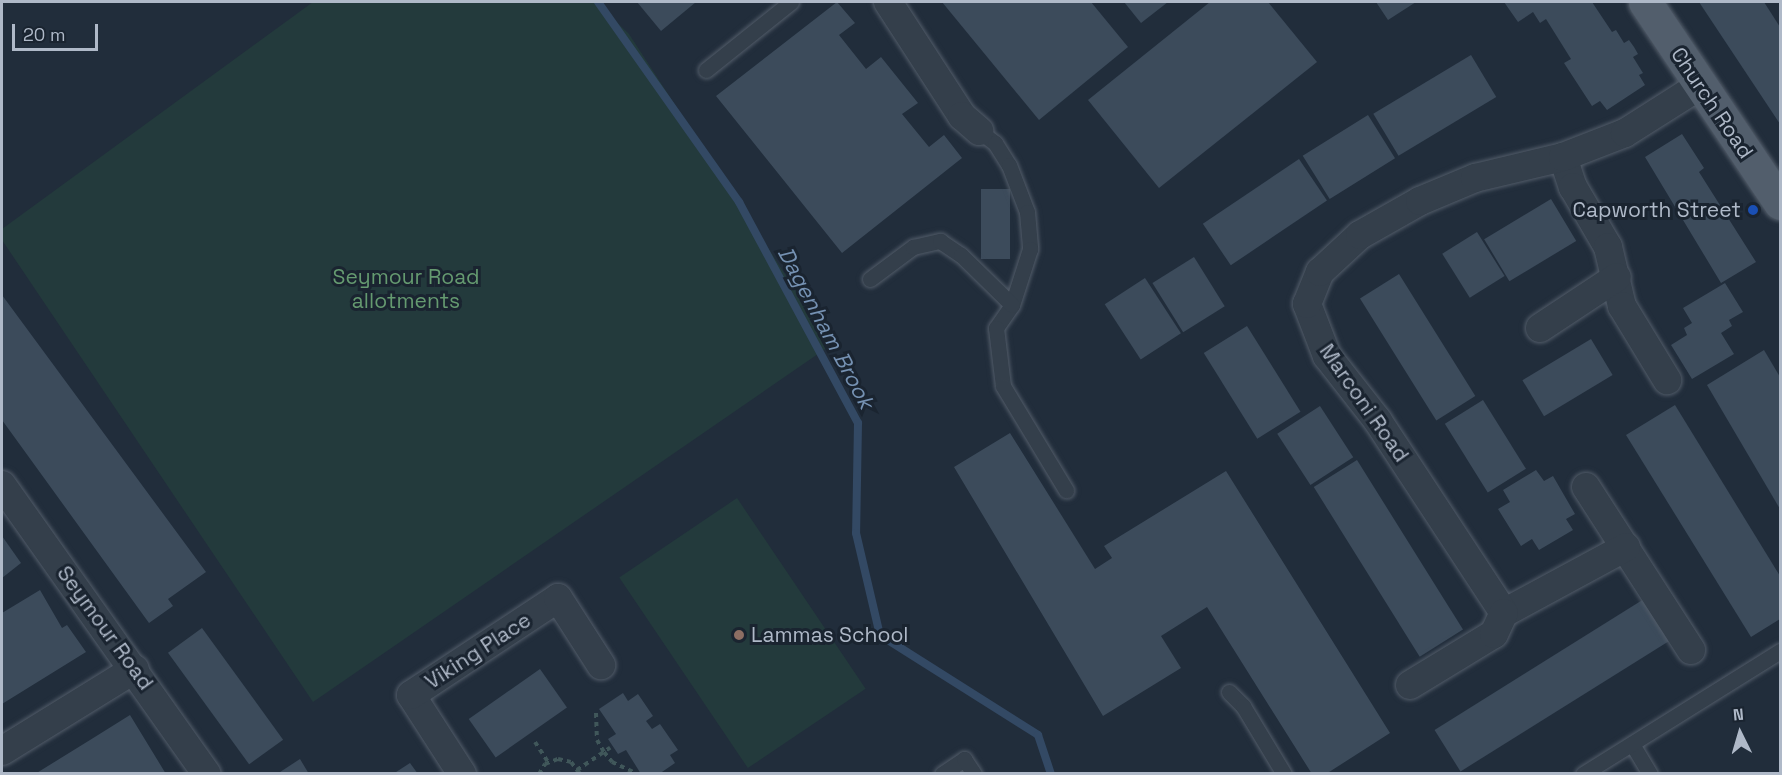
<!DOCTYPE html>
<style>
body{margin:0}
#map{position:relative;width:1782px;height:775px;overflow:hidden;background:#212d3b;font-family:"Space Grotesk",sans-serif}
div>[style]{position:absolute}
.green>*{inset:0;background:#233a3c;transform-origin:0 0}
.stream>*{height:8px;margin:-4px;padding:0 4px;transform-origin:4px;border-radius:4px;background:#334964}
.building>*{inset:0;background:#3c4b5b;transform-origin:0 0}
.path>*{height:4px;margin-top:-2px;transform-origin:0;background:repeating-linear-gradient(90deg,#40575a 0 4.5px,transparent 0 9px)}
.roads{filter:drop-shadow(0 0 2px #525c69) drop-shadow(0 0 2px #525c69)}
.service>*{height:15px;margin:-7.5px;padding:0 7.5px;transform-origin:7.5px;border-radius:7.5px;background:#343f4b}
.minor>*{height:28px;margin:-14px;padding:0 14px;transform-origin:14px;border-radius:14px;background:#343f4b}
.primary>*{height:33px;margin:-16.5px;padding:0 16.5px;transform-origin:16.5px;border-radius:16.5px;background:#525e6c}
.dots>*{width:16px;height:16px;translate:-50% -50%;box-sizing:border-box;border:3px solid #1a2430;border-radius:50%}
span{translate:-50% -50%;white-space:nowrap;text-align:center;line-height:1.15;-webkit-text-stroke:6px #1a2430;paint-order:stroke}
.street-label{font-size:21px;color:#afb9c8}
.poi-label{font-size:21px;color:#afb9c8}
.right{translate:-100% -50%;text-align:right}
.left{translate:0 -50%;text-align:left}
.park-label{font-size:21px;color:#659a70}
.water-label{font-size:22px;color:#7591b2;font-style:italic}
.frame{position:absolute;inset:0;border:3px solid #afb9c8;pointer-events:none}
.north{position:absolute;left:1710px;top:703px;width:60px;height:60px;-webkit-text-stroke:4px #1a2430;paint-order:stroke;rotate:355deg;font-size:16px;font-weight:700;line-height:24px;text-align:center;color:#afb9c8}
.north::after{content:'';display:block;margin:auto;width:21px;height:27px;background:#afb9c8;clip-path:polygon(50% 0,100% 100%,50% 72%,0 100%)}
.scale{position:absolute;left:12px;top:24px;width:86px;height:27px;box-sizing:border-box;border:3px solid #afb9c8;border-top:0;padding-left:8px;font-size:18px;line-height:21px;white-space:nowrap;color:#afb9c8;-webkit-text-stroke:4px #1a2430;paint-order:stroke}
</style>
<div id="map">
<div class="green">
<i style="clip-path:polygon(313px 2px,596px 2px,629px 34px,831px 345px,313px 702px,2px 240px,2px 229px)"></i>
<i style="left:737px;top:498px;width:230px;height:142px;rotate:56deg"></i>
</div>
<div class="stream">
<i style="left:598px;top:2px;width:245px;rotate:54.8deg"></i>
<i style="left:739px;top:202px;width:251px;rotate:61.7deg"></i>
<i style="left:858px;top:423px;width:110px;rotate:91deg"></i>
<i style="left:856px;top:533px;width:105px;rotate:76.8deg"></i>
<i style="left:880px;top:635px;width:187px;rotate:32.3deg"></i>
<i style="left:1038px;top:735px;width:41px;rotate:71.6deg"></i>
</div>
<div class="building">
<i style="clip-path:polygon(637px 2px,696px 2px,661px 31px)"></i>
<i style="clip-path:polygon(837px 2px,855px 23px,839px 35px,866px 69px,881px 57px,918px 103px,902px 114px,929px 147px,944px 135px,962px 158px,842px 253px,716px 96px)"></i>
<i style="clip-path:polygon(942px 2px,1091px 2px,1128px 47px,1039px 120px)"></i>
<i style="clip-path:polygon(1124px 2px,1168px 2px,1141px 23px)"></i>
<i style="clip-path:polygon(1210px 2px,1268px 2px,1317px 62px,1159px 188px,1088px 100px)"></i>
<i style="clip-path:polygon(1376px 2px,1416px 2px,1388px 20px)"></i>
<i style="clip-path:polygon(1504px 2px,1592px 2px,1612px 32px,1616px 30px,1624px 43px,1629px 40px,1634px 47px,1638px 54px,1633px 57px,1643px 73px,1639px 75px,1645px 85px,1607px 110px,1600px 101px,1592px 106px,1564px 63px,1571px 59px,1546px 19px,1540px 23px,1533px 12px,1518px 22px)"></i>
<i style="clip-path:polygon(1699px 2px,1764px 2px,1780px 27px,1780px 124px)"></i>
<i style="left:1471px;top:55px;width:49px;height:114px;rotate:59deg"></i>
<i style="left:1368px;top:115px;width:51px;height:77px;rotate:58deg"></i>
<i style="clip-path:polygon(1682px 134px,1704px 168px,1699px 172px,1756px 262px,1721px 283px,1645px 157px)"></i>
<i style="left:1299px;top:159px;width:50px;height:116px;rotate:56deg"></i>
<i style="left:981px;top:189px;width:29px;height:70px"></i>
<i style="left:1551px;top:199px;width:49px;height:78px;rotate:59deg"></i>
<i style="left:1477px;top:232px;width:52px;height:41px;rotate:58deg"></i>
<i style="left:1194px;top:257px;width:58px;height:49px;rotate:58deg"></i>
<i style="left:1399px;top:274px;width:144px;height:46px;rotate:58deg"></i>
<i style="left:1145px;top:278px;width:66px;height:48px;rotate:57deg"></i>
<i style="clip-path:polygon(1725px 283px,1743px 312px,1729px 320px,1732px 326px,1721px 333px,1734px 354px,1692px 379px,1671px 345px,1687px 335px,1684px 328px,1692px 323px,1683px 308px)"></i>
<i style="clip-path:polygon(2px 295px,206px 572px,168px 599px,173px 606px,149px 623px,2px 420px)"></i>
<i style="left:1247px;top:326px;width:101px;height:51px;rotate:58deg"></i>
<i style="left:1591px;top:339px;width:42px;height:80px;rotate:59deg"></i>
<i style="clip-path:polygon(1764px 350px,1780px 377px,1780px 509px,1707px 385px)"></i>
<i style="left:1483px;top:400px;width:81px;height:45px;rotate:58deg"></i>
<i style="clip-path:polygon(1675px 405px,1780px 576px,1780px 619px,1751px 637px,1626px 435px)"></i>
<i style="left:1320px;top:406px;width:61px;height:51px;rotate:57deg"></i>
<i style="clip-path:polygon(1010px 433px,1095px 569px,1112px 558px,1104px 546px,1226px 471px,1390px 733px,1326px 774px,1312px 774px,1207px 607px,1161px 636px,1181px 668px,1103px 716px,954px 467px)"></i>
<i style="left:1357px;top:460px;width:200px;height:51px;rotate:58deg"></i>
<i style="clip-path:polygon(1536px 470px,1544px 481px,1553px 476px,1575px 514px,1566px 519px,1573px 530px,1539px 550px,1532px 539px,1521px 546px,1498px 509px,1510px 502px,1503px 490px)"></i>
<i style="clip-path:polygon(2px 536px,21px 563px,2px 578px)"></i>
<i style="clip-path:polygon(40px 590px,62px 628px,67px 625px,86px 652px,2px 704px,2px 613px)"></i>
<i style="left:1644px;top:599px;width:49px;height:247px;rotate:58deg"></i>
<i style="left:202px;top:628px;width:138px;height:42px;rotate:54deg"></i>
<i style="left:540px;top:669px;width:47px;height:87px;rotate:55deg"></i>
<i style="clip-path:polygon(623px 693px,628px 701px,638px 694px,653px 716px,646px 721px,652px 729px,660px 724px,678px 750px,670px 755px,675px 763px,659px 774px,641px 774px,626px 750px,618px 754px,608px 739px,616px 734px,599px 709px)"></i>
<i style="clip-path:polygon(130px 715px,166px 774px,35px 774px,90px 740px)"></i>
<i style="clip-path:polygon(300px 759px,309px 774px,277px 774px)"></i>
<i style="clip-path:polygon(410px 763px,418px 774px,393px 774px)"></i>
</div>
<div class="path">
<i style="left:596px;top:713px;width:27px;rotate:88deg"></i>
<i style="left:597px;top:740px;width:14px;rotate:60deg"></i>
<i style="left:604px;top:752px;width:13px;rotate:51deg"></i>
<i style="left:612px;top:762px;width:26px;rotate:25deg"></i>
<i style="left:535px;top:742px;width:24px;rotate:57deg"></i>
<i style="left:577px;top:770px;width:40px;rotate:-34deg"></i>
<i style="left:539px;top:774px;width:12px;rotate:-59deg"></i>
<i style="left:545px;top:764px;width:14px;rotate:-21deg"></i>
<i style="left:558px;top:759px;width:13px;rotate:13deg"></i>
<i style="left:571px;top:762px;width:15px;rotate:53deg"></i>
</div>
<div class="roads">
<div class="service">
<i style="left:706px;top:70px;width:109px;rotate:-38.7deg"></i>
<i style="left:979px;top:131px;width:20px;rotate:37deg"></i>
<i style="left:995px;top:143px;width:26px;rotate:58deg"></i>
<i style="left:1009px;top:165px;width:50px;rotate:69deg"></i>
<i style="left:1027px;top:212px;width:37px;rotate:85deg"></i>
<i style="left:1030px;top:249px;width:59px;rotate:107.8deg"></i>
<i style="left:1012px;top:305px;width:28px;rotate:125deg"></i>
<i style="left:996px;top:328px;width:58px;rotate:83.1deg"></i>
<i style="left:1003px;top:386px;width:122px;rotate:58.8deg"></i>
<i style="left:870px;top:279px;width:54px;rotate:-36.7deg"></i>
<i style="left:913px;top:247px;width:28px;rotate:-13deg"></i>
<i style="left:940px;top:241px;width:25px;rotate:34deg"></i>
<i style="left:961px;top:255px;width:71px;rotate:44.4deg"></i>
<i style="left:1229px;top:692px;width:20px;rotate:45deg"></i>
<i style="left:1243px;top:706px;width:79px;rotate:58.9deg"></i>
<i style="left:1632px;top:744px;width:35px;rotate:59deg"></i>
<i style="left:942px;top:774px;width:27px;rotate:-34deg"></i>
<i style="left:964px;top:759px;width:18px;rotate:56deg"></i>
<i style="left:1583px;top:774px;width:232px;rotate:-32deg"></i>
</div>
<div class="minor">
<i style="left:888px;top:2px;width:136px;rotate:57deg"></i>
<i style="left:962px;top:116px;width:23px;rotate:41deg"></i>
<i style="left:1563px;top:157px;width:32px;rotate:72deg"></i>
<i style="left:1573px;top:187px;width:69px;rotate:59.7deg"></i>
<i style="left:1608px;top:247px;width:61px;rotate:76.7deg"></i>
<i style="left:1622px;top:306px;width:87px;rotate:58.7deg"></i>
<i style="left:1540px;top:328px;width:92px;rotate:-33.5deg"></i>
<i style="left:2px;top:485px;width:354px;rotate:54.7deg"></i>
<i style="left:1586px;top:487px;width:194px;rotate:57.2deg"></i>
<i style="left:1626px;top:547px;width:139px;rotate:151.6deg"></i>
<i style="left:1504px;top:613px;width:230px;rotate:-123.3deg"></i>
<i style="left:1378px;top:421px;width:83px;rotate:-128.1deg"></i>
<i style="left:1327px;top:356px;width:56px;rotate:-111deg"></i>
<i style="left:1307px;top:304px;width:35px;rotate:-68deg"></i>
<i style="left:1320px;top:272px;width:54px;rotate:-42.8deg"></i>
<i style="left:1360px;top:235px;width:69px;rotate:-29.5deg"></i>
<i style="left:1420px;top:201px;width:60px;rotate:-22.7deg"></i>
<i style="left:1475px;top:178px;width:90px;rotate:-13.4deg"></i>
<i style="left:1563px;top:157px;width:66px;rotate:-21.2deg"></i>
<i style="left:1625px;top:133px;width:88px;rotate:-32.4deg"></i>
<i style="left:1410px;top:685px;width:98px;rotate:-31.3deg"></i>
<i style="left:1494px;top:634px;width:23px;rotate:-65deg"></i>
<i style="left:2px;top:751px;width:156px;rotate:-31.7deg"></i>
<i style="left:462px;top:774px;width:94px;rotate:-122.8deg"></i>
<i style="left:411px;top:695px;width:176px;rotate:-33.4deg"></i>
<i style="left:558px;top:598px;width:80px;rotate:57.3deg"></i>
</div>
<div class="primary">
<i style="left:1645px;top:2px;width:242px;rotate:56.1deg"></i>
</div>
</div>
<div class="dots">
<i style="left:1753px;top:210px;background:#1a4fb4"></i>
<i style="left:739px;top:635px;background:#8d6e63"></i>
</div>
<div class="street-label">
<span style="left:1712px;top:103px;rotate:56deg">Church Road</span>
<span style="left:1364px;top:403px;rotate:55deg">Marconi Road</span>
<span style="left:105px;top:628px;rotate:54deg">Seymour Road</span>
<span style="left:478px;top:651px;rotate:-33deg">Viking Place</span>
</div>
<div class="poi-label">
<span class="right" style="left:1741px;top:210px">Capworth Street</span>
<span class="left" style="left:751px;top:635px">Lammas School</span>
</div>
<div class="park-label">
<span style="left:406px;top:289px">Seymour Road<br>allotments</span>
</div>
<div class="water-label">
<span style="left:826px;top:328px;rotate:62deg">Dagenham Brook</span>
</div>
<div class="frame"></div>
<div class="north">N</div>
<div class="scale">20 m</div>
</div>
